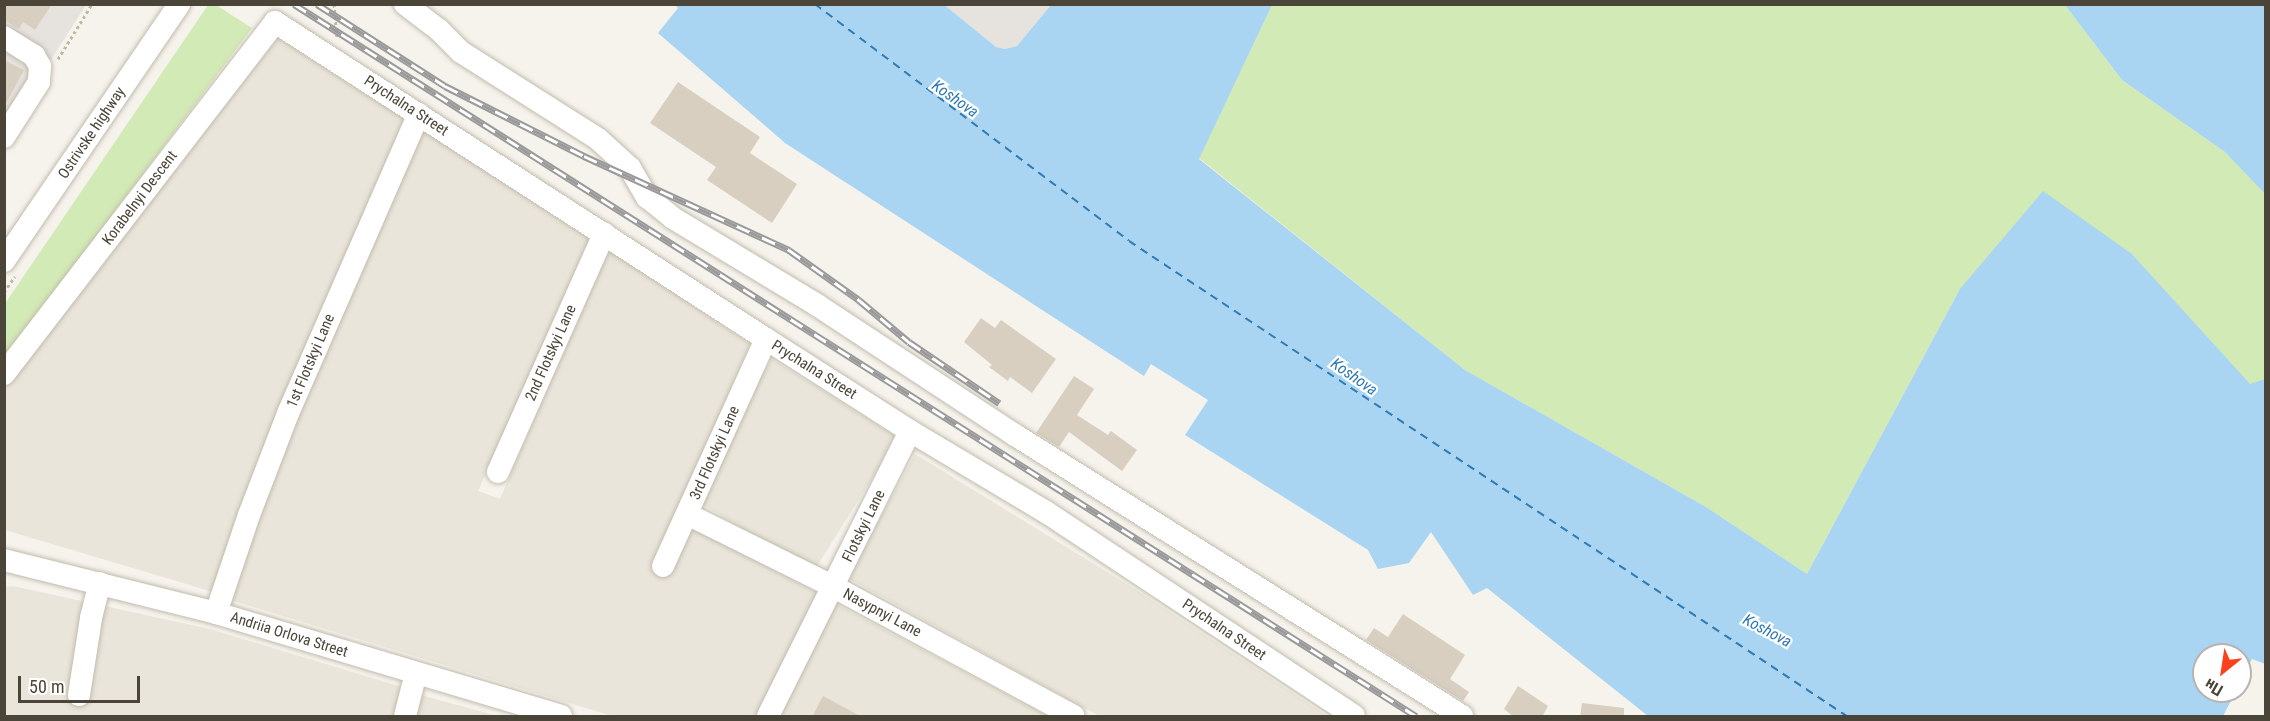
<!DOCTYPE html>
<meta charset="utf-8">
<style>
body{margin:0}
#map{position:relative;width:2270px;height:721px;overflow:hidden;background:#f6f3ec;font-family:"Roboto Condensed",sans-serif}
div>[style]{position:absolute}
.residential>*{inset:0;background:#eae5da;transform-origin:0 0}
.industrial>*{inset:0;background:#e6e2dd}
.green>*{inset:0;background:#d2eab5}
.water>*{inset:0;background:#a9d4f2}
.ferry>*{height:1.5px;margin-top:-0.75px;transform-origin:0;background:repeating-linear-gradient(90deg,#2e7ab2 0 8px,transparent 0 14px)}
.building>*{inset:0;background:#d8cfc1}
.path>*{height:3px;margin-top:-1.5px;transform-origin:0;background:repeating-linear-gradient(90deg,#c4b79f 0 3px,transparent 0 6px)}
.roads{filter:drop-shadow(0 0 2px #c2bbae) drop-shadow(0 0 2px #c2bbae)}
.minor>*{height:22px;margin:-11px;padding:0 11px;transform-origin:11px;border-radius:11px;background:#fff}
.rail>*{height:7px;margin-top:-3.5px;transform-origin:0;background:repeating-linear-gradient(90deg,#fff 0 14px,#9a9a9a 0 28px);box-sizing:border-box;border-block:2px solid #9a9a9a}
span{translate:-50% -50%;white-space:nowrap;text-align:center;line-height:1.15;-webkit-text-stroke:4.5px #fff;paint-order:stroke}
.street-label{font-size:15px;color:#4b4439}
.water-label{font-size:16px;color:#2e7ab2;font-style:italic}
.frame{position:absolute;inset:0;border:6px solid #4b4439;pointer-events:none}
.north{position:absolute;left:2192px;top:643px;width:60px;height:60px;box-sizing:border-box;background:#fff;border:2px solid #b7b4b0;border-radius:50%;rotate:210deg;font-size:16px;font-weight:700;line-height:24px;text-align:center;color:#4b4439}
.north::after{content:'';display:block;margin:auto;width:21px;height:27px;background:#fc3f1d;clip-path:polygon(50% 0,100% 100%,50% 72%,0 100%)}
.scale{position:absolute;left:18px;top:676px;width:122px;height:27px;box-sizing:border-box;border:3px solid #4b4439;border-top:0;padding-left:8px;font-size:18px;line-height:21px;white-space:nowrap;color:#4b4439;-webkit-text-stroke:4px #fff;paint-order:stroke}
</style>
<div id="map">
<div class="residential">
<i style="clip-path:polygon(278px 38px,407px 116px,213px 592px,5px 530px,4px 387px)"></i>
<i style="clip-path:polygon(421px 129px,592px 239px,478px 491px,500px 499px,608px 249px,750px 344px,654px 570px,689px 527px,820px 594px,759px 716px,612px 716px,227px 599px,285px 442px)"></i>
<i style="left:772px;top:359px;width:148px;height:160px;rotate:32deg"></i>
<i style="clip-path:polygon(915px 454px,1138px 591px,1327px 716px,1099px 716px,848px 578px)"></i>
<i style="clip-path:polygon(13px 586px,210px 629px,405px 688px,398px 716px,5px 716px,4px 587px)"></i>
<i style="clip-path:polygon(834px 603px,1048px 716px,777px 716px)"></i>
<i style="clip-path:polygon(417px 694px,498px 716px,412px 716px)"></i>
</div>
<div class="industrial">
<i style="clip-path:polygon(5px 5px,86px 5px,47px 66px,20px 98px,5px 124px)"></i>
<i style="clip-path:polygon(943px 5px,1051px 5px,1017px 46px,1005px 49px,996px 47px)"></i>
</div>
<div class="green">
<i style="clip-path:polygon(208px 5px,216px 5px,252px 28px,5px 358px,4px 305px)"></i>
<i style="clip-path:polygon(1272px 5px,2065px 5px,2122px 80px,2225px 152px,2265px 194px,2265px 379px,2250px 385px,2132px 254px,1960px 289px,1807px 574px,1706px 507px,1465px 370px,1199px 158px)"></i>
</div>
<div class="water">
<i style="clip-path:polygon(943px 4px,996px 47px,1005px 49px,1017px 46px,1051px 5px,1272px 5px,1199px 159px,1465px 370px,1706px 507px,1807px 574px,1960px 289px,2043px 191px,2132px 254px,2250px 384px,2265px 379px,2265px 664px,2252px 659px,2240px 682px,2240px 655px,2204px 655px,2204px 691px,2236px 691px,2223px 716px,1648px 716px,1487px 588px,1473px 595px,1431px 532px,1409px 563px,1378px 569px,1368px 550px,1185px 435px,1208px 400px,1151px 364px,1144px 376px,785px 143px,658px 33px,678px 8px,675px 5px)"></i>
<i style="clip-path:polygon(2065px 5px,2265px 5px,2265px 194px,2225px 152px,2122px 80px)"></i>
</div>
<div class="ferry">
<i style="left:815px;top:4px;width:393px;rotate:37deg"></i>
<i style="left:1129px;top:241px;width:861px;rotate:33.49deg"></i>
</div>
<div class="building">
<i style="clip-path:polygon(4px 4px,52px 4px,35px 30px,23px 22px,19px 29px,4px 20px)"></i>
<i style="clip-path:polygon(4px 60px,24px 70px,4px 107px)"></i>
<i style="clip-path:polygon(678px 82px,760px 137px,750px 153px,797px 184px,772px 223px,707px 180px,716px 167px,650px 123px)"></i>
<i style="clip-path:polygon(981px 318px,995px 328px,1001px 320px,1056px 359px,1032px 393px,1010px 377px,1008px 381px,989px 367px,992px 365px,964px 342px)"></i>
<i style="clip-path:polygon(1074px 376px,1094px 389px,1077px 415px,1108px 435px,1111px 431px,1137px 450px,1122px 471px,1069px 432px,1059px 447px,1036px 433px)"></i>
<i style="clip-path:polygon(1403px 614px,1465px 655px,1450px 679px,1469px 692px,1463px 701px,1366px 640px,1374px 628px,1388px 637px)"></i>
<i style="clip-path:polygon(1518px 686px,1548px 706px,1542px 717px,1514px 717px,1504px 709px)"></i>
<i style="clip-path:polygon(823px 696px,862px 717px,812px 717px)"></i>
<i style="clip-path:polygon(1582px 703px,1624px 708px,1624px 717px,1580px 717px)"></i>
</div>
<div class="path">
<i style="left:334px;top:4px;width:34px;rotate:85deg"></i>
<i style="left:58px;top:59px;width:65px;rotate:-58.3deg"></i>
<i style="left:4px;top:292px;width:19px;rotate:-55deg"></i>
</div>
<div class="roads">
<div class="minor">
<i style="left:405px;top:4px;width:43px;rotate:37.4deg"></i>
<i style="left:439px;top:30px;width:31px;rotate:45deg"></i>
<i style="left:461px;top:52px;width:162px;rotate:32.4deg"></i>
<i style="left:598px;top:139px;width:43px;rotate:42.2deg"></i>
<i style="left:630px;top:168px;width:34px;rotate:60deg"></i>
<i style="left:647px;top:197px;width:33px;rotate:39deg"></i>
<i style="left:673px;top:218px;width:168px;rotate:31.1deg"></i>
<i style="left:817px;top:305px;width:237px;rotate:33.3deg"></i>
<i style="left:1015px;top:435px;width:528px;rotate:32.15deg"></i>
<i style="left:4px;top:37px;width:36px;rotate:32deg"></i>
<i style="left:34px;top:56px;width:12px;rotate:59deg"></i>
<i style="left:40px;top:66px;width:16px;rotate:94deg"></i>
<i style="left:39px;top:82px;width:65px;rotate:122.5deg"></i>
<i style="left:4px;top:261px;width:311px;rotate:-55.7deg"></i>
<i style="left:4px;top:374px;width:444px;rotate:-52.4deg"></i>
<i style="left:275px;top:22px;width:584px;rotate:32.85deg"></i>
<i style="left:766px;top:339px;width:171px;rotate:32.6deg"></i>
<i style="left:910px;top:431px;width:158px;rotate:30.8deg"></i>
<i style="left:1046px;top:512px;width:369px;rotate:33.5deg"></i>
<i style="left:498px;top:472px;width:261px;rotate:-66deg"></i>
<i style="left:687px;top:514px;width:164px;rotate:26.4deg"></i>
<i style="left:834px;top:587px;width:272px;rotate:28.3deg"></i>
<i style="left:4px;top:560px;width:219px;rotate:14deg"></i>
<i style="left:216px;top:613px;width:360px;rotate:16.6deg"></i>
<i style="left:663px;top:566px;width:249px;rotate:-65.6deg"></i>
<i style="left:216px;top:613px;width:103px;rotate:-71.4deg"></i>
<i style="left:249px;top:515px;width:111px;rotate:-69deg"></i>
<i style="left:289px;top:411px;width:324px;rotate:-66.4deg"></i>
<i style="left:79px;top:695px;width:78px;rotate:-81.1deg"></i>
<i style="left:91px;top:618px;width:36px;rotate:-76deg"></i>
<i style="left:405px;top:716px;width:44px;rotate:-75.7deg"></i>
<i style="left:768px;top:716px;width:318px;rotate:-63.5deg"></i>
</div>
</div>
<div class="rail">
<i style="left:294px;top:4px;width:1329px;rotate:32.4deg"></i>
<i style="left:317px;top:4px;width:152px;rotate:32.6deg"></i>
<i style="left:445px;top:86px;width:156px;rotate:26.7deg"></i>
<i style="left:584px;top:156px;width:226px;rotate:24.6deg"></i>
<i style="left:789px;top:250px;width:86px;rotate:35.5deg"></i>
<i style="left:859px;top:300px;width:65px;rotate:40deg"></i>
<i style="left:909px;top:342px;width:109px;rotate:34.1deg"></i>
</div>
<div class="street-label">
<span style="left:406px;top:106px;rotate:33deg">Prychalna Street</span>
<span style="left:92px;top:133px;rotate:-56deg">Ostrivske highway</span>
<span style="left:140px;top:198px;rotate:-53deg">Korabelnyi Descent</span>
<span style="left:551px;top:353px;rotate:-66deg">2nd Flotskyi Lane</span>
<span style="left:311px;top:361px;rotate:-67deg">1st Flotskyi Lane</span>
<span style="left:814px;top:370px;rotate:32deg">Prychalna Street</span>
<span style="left:715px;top:453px;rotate:-66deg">3rd Flotskyi Lane</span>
<span style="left:864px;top:526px;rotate:-64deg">Flotskyi Lane</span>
<span style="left:882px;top:613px;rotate:28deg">Nasypnyi Lane</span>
<span style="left:1224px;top:630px;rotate:34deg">Prychalna Street</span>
<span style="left:289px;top:635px;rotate:17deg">Andriia Orlova Street</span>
</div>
<div class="water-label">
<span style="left:955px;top:99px;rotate:35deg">Koshova</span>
<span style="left:1354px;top:377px;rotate:35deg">Koshova</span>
<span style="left:1767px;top:631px;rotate:28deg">Koshova</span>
</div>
<div class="frame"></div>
<div class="north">Пн</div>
<div class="scale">50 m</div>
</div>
